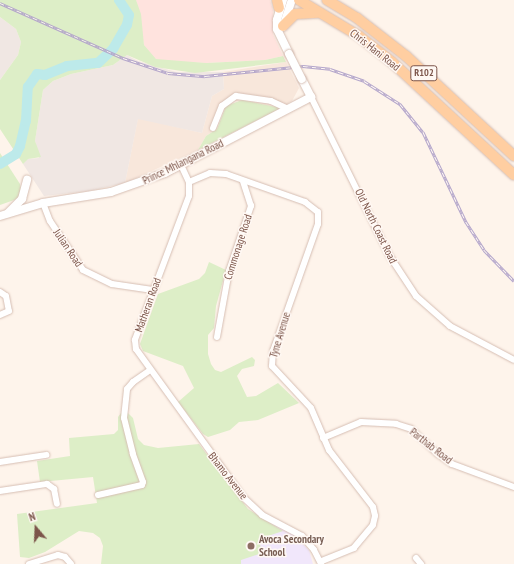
<!DOCTYPE html>
<style>
body{margin:0}
#map{position:relative;width:514px;height:564px;overflow:hidden;background:#fef4eb;font-family:"PT Sans Narrow",sans-serif}
div>[style]{position:absolute}
.residential>*{inset:0;background:#f8e7db}
.commercial>*{inset:0;background:#ffe3de}
.industrial>*{inset:0;background:#f0e7e3}
.education>*{inset:0;background:#f1e7fb}
.green>*{inset:0;background:#ddeec7}
.river>*{height:10px;margin:-5px;padding:0 5px;transform-origin:5px;border-radius:5px;background:#bdeaea}
.roads{filter:drop-shadow(0 0 1px #d6beb3) drop-shadow(0 0 1px #d6beb3)}
.minor>*{height:6px;margin:-3px;padding:0 3px;transform-origin:3px;border-radius:3px;background:#fff}
.tertiary>*{height:8px;margin:-4px;padding:0 4px;transform-origin:4px;border-radius:4px;background:#fff}
.primary>*{height:10px;margin:-5px;padding:0 5px;transform-origin:5px;border-radius:5px;background:#ffcea1}
.rail>*{height:3px;margin-top:-1.5px;transform-origin:0;background:repeating-linear-gradient(90deg,#fff8f3 0 4.5px,#b4a6cb 0 9px);box-sizing:border-box;border-block:1px solid #b4a6cb}
.bridges{filter:drop-shadow(0 0 1px #d6beb3) drop-shadow(0 0 1px #d6beb3)}
.tertiary-bridge>*{height:8px;margin:-4px;padding:0 4px;transform-origin:4px;border-radius:4px;background:#fff}
.dots>*{width:11px;height:11px;translate:-50% -50%;box-sizing:border-box;border:2px solid #fff8f3;border-radius:50%}
span{translate:-50% -50%;white-space:nowrap;text-align:center;line-height:1.15;-webkit-text-stroke:3px #fff8f3;paint-order:stroke}
.shield-label span{padding:1px 3px;background:#fff8f3;border:1px solid;border-radius:3px;-webkit-text-stroke-width:0}
.shield-label{font-size:10px;color:#7c554a;font-weight:700}
.street-label{font-size:11px;color:#7c554a}
.education-label{font-size:11px;color:#785e54;font-weight:700}
.left{translate:0 -50%;text-align:left}
.north{position:absolute;left:16px;top:508px;width:40px;height:40px;-webkit-text-stroke:3px #fff8f3;paint-order:stroke;rotate:341deg;font-size:11px;font-weight:700;line-height:16px;text-align:center;color:#7c554a}
.north::after{content:'';display:block;margin:auto;width:14px;height:18px;background:#7c554a;clip-path:polygon(50% 0,100% 100%,50% 72%,0 100%)}
</style>
<div id="map">
<div class="residential">
<i style="clip-path:polygon(286px 62px,299px 88px,292px 101px,281px 108px,235px 101px,221px 115px,217px 129px,206px 136px,198px 150px,125px 183px,138px 118px,202px 133px,212px 96px,224px 89px,223px 72px)"></i>
</div>
<div class="commercial">
<i style="clip-path:polygon(136px 0,270px 0,273px 10px,273px 34px,283px 56px,265px 60px,206px 63px,159px 61px,150px 55px,144px 45px)"></i>
</div>
<div class="industrial">
<i style="clip-path:polygon(0 17px,16px 29px,21px 42px,18px 55px,0 80px)"></i>
<i style="clip-path:polygon(127px 55px,138px 61px,176px 72px,223px 72px,224px 89px,212px 96px,202px 133px,138px 119px,125px 183px,89px 191px,44px 196px,23px 164px,27px 159px,39px 158px,35px 141px,43px 90px,53px 81px,71px 74px,113px 65px)"></i>
</div>
<div class="education">
<i style="clip-path:polygon(270px 521px,292px 533px,309px 550px,313px 564px,164px 564px,166px 557px)"></i>
</div>
<div class="green">
<i style="clip-path:polygon(0 0,136px 0,141px 14px,144px 45px,156px 59px,206px 63px,265px 60px,283px 56px,286px 62px,195px 73px,155px 67px,127px 55px,113px 65px,71px 74px,53px 81px,43px 90px,35px 141px,41px 157px,28px 159px,23px 164px,0 129px,0 80px,18px 55px,21px 42px,16px 29px,0 17px)"></i>
<i style="clip-path:polygon(242px 100px,281px 108px,198px 150px,206px 136px,217px 129px,226px 106px)"></i>
<i style="clip-path:polygon(0 153px,20px 184px,21px 192px,17px 199px,0 205px)"></i>
<i style="clip-path:polygon(209px 262px,226px 270px,216px 306px,214px 328px,208px 335px,208px 354px,211px 364px,215px 370px,221px 372px,252px 357px,255px 360px,254px 366px,242px 369px,237px 376px,247px 397px,256px 396px,278px 383px,299px 403px,258px 420px,239px 422px,230px 430px,208px 437px,203px 434px,178px 402px,194px 388px,183px 366px,143px 351px,140px 344px,158px 294px,199px 279px,205px 273px)"></i>
<i style="clip-path:polygon(127px 412px,133px 418px,138px 439px,144px 445px,158px 448px,199px 444px,248px 509px,283px 531px,259px 539px,261px 549px,259px 554px,241px 560px,241px 564px,101px 564px,103px 546px,100px 538px,93px 533px,79px 531px,45px 552px,29px 558px,20px 557px,17px 514px,97px 503px,93px 477px,40px 482px,37px 461px,70px 456px,69px 438px,114px 434px,118px 430px,118px 417px,121px 413px)"></i>
</div>
<div class="river">
<i style="left:0;top:164px;width:19px;rotate:-32deg"></i>
<i style="left:16px;top:154px;width:9px;rotate:-63deg"></i>
<i style="left:20px;top:146px;width:26px;rotate:-77deg"></i>
<i style="left:26px;top:121px;width:34px;rotate:-87deg"></i>
<i style="left:28px;top:87px;width:16px;rotate:-55deg"></i>
<i style="left:37px;top:74px;width:8px;rotate:7deg"></i>
<i style="left:45px;top:75px;width:24px;rotate:-22deg"></i>
<i style="left:67px;top:66px;width:31px;rotate:-6deg"></i>
<i style="left:98px;top:63px;width:21px;rotate:-43deg"></i>
<i style="left:113px;top:49px;width:28px;rotate:-60deg"></i>
<i style="left:127px;top:25px;width:10px;rotate:-79deg"></i>
<i style="left:129px;top:15px;width:18px;rotate:-124deg"></i>
</div>
<div class="roads">
<div class="minor">
<i style="left:311px;top:97px;width:176px;rotate:63.7deg"></i>
<i style="left:389px;top:255px;width:49px;rotate:56.6deg"></i>
<i style="left:416px;top:296px;width:45px;rotate:41.4deg"></i>
<i style="left:450px;top:326px;width:72px;rotate:28deg"></i>
<i style="left:213px;top:128px;width:24px;rotate:-68deg"></i>
<i style="left:222px;top:106px;width:17px;rotate:-36deg"></i>
<i style="left:236px;top:96px;width:35px;rotate:8deg"></i>
<i style="left:271px;top:101px;width:19px;rotate:25deg"></i>
<i style="left:181px;top:165px;width:19px;rotate:65deg"></i>
<i style="left:189px;top:182px;width:14px;rotate:90deg"></i>
<i style="left:189px;top:196px;width:154px;rotate:110.6deg"></i>
<i style="left:135px;top:340px;width:9px;rotate:84deg"></i>
<i style="left:136px;top:349px;width:183px;rotate:54.1deg"></i>
<i style="left:243px;top:497px;width:26px;rotate:43deg"></i>
<i style="left:262px;top:515px;width:45px;rotate:27.7deg"></i>
<i style="left:302px;top:536px;width:18px;rotate:49deg"></i>
<i style="left:314px;top:550px;width:16px;rotate:63deg"></i>
<i style="left:189px;top:182px;width:23px;rotate:-23deg"></i>
<i style="left:210px;top:173px;width:16px;rotate:4deg"></i>
<i style="left:226px;top:174px;width:84px;rotate:19.5deg"></i>
<i style="left:305px;top:202px;width:16px;rotate:38deg"></i>
<i style="left:318px;top:212px;width:12px;rotate:90deg"></i>
<i style="left:318px;top:224px;width:135px;rotate:109.5deg"></i>
<i style="left:273px;top:351px;width:15px;rotate:94deg"></i>
<i style="left:272px;top:366px;width:57px;rotate:47.1deg"></i>
<i style="left:311px;top:408px;width:46px;rotate:66.8deg"></i>
<i style="left:329px;top:450px;width:72px;rotate:52.3deg"></i>
<i style="left:373px;top:507px;width:9px;rotate:77deg"></i>
<i style="left:375px;top:516px;width:9px;rotate:103deg"></i>
<i style="left:373px;top:525px;width:30px;rotate:130deg"></i>
<i style="left:354px;top:548px;width:35px;rotate:158deg"></i>
<i style="left:43px;top:203px;width:19px;rotate:69deg"></i>
<i style="left:50px;top:221px;width:59px;rotate:56deg"></i>
<i style="left:83px;top:270px;width:32px;rotate:26deg"></i>
<i style="left:112px;top:284px;width:41px;rotate:8.3deg"></i>
<i style="left:0;top:292px;width:7px;rotate:34deg"></i>
<i style="left:6px;top:296px;width:15px;rotate:79deg"></i>
<i style="left:9px;top:311px;width:10px;rotate:156deg"></i>
<i style="left:217px;top:337px;width:67px;rotate:-79.7deg"></i>
<i style="left:229px;top:271px;width:69px;rotate:-71.3deg"></i>
<i style="left:251px;top:206px;width:26px;rotate:-108deg"></i>
<i style="left:323px;top:438px;width:41px;rotate:-22.8deg"></i>
<i style="left:361px;top:422px;width:35px;rotate:3deg"></i>
<i style="left:396px;top:424px;width:16px;rotate:18deg"></i>
<i style="left:411px;top:429px;width:37px;rotate:43deg"></i>
<i style="left:438px;top:454px;width:17px;rotate:36deg"></i>
<i style="left:452px;top:464px;width:66px;rotate:20.4deg"></i>
<i style="left:0;top:462px;width:47px;rotate:-8.7deg"></i>
<i style="left:0;top:491px;width:48px;rotate:-8.5deg"></i>
<i style="left:47px;top:484px;width:9px;rotate:36deg"></i>
<i style="left:54px;top:489px;width:15px;rotate:79deg"></i>
<i style="left:98px;top:495px;width:45px;rotate:-12.8deg"></i>
<i style="left:142px;top:485px;width:3px;rotate:-72deg"></i>
<i style="left:143px;top:482px;width:30px;rotate:-110deg"></i>
<i style="left:133px;top:454px;width:37px;rotate:-104deg"></i>
<i style="left:124px;top:418px;width:29px;rotate:-84deg"></i>
<i style="left:127px;top:389px;width:9px;rotate:-49deg"></i>
<i style="left:133px;top:382px;width:19px;rotate:-35deg"></i>
<i style="left:416px;top:558px;width:8px;rotate:50deg"></i>
<i style="left:29px;top:564px;width:30px;rotate:-17deg"></i>
<i style="left:58px;top:555px;width:7px;rotate:16deg"></i>
<i style="left:65px;top:557px;width:9px;rotate:49deg"></i>
</div>
<div class="tertiary">
<i style="left:283px;top:0;width:21px;rotate:107deg"></i>
<i style="left:277px;top:20px;width:9px;rotate:90deg"></i>
<i style="left:277px;top:29px;width:28px;rotate:64deg"></i>
<i style="left:283px;top:27px;width:28px;rotate:-72deg"></i>
<i style="left:8px;top:213px;width:20px;rotate:-45deg"></i>
<i style="left:22px;top:199px;width:20px;rotate:-75deg"></i>
<i style="left:0;top:216px;width:45px;rotate:-16.8deg"></i>
<i style="left:43px;top:203px;width:69px;rotate:-9.2deg"></i>
<i style="left:111px;top:192px;width:57px;rotate:-19.4deg"></i>
<i style="left:165px;top:173px;width:165px;rotate:-27.5deg"></i>
<i style="left:311px;top:97px;width:20px;rotate:-117deg"></i>
</div>
<div class="primary">
<i style="left:277px;top:0;width:8px;rotate:76deg"></i>
<i style="left:299px;top:0;width:70px;rotate:31deg"></i>
<i style="left:359px;top:36px;width:42px;rotate:38.2deg"></i>
<i style="left:392px;top:62px;width:166px;rotate:42.8deg"></i>
<i style="left:327px;top:0;width:35px;rotate:31deg"></i>
<i style="left:357px;top:18px;width:62px;rotate:37.8deg"></i>
<i style="left:406px;top:56px;width:147px;rotate:42.8deg"></i>
<i style="left:283px;top:26px;width:17px;rotate:-45deg"></i>
<i style="left:295px;top:14px;width:22px;rotate:-3deg"></i>
</div>
</div>
<div class="rail">
<i style="left:0;top:3px;width:135px;rotate:24.1deg"></i>
<i style="left:123px;top:58px;width:47px;rotate:18.4deg"></i>
<i style="left:168px;top:73px;width:37px;rotate:5deg"></i>
<i style="left:205px;top:76px;width:99px;rotate:-5.8deg"></i>
<i style="left:303px;top:66px;width:27px;rotate:6deg"></i>
<i style="left:330px;top:69px;width:36px;rotate:19deg"></i>
<i style="left:364px;top:81px;width:43px;rotate:32.6deg"></i>
<i style="left:400px;top:104px;width:36px;rotate:51deg"></i>
<i style="left:423px;top:132px;width:100px;rotate:64.5deg"></i>
<i style="left:466px;top:222px;width:33px;rotate:57deg"></i>
<i style="left:484px;top:250px;width:43px;rotate:45.9deg"></i>
</div>
<div class="bridges">
<div class="tertiary-bridge">
<i style="left:289px;top:54px;width:28px;rotate:63deg"></i>
</div>
</div>
<div class="dots">
<i style="left:251px;top:546px;background:#8d6e63"></i>
</div>
<div class="shield-label">
<span style="left:424px;top:73px">R102</span>
</div>
<div class="street-label">
<span style="left:375px;top:50px;rotate:38deg">Chris Hani Road</span>
<span style="left:183px;top:162px;rotate:-26deg">Prince Mhlangana Road</span>
<span style="left:376px;top:226px;rotate:64deg">Old North Coast Road</span>
<span style="left:238px;top:247px;rotate:-72deg">Commonage Road</span>
<span style="left:68px;top:248px;rotate:56deg">Julian Road</span>
<span style="left:148px;top:305px;rotate:-70deg">Matheran Road</span>
<span style="left:280px;top:335px;rotate:-73deg">Tyne Avenue</span>
<span style="left:431px;top:446px;rotate:38deg">Parthab Road</span>
<span style="left:228px;top:476px;rotate:52deg">Bhamo Avenue</span>
</div>
<div class="education-label">
<span class="left" style="left:259px;top:546px">Avoca Secondary<br>School</span>
</div>
<div class="north">N</div>
</div>
